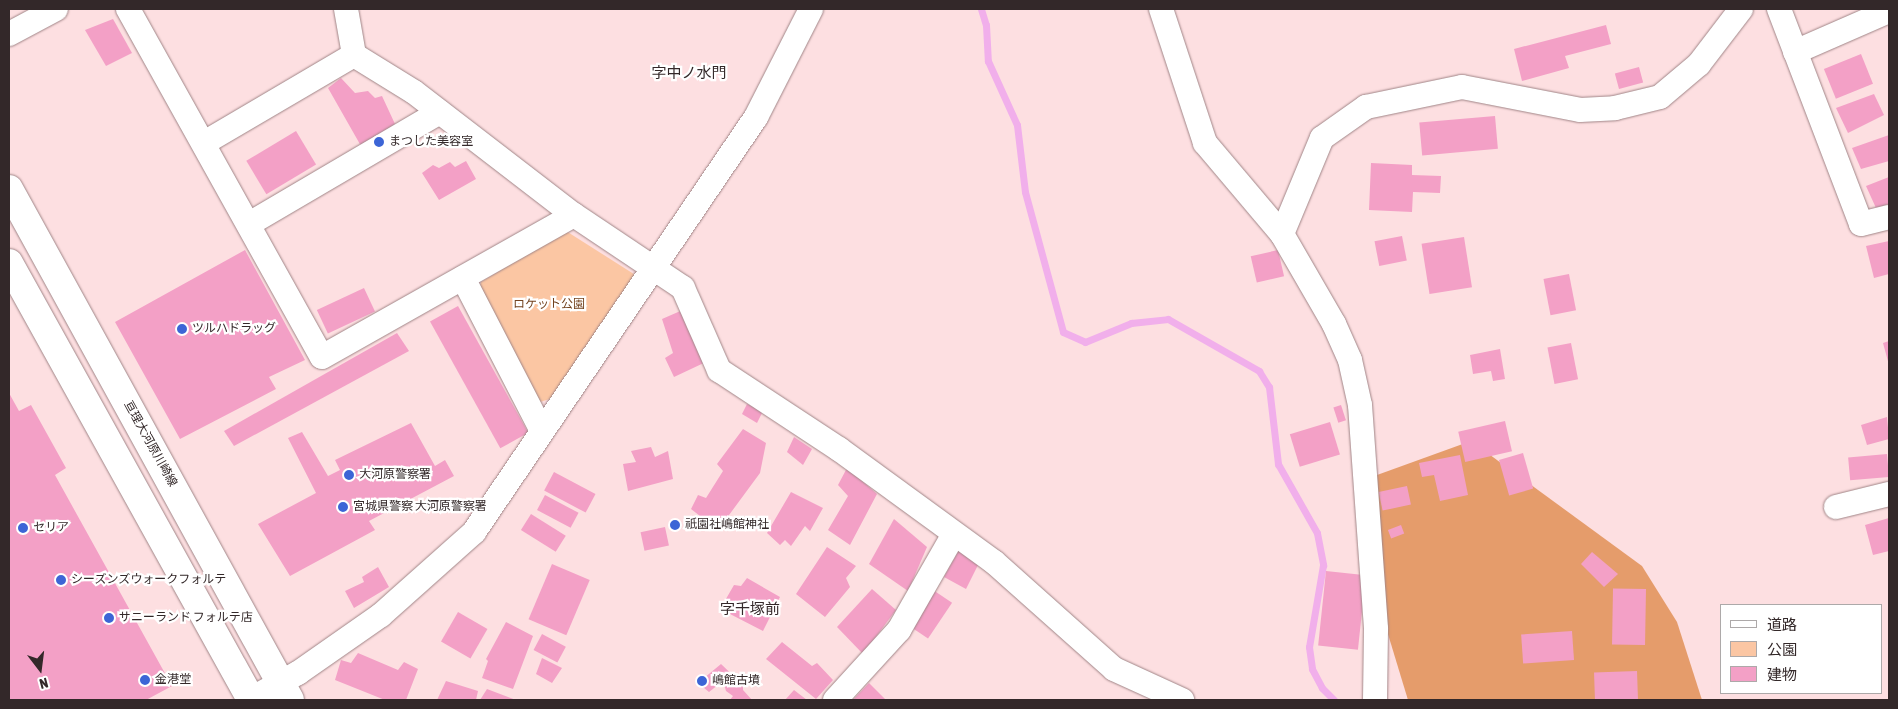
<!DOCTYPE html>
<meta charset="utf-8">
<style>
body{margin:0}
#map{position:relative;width:1898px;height:709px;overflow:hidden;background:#fddfe1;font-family:"Asap Condensed","Noto Sans JP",sans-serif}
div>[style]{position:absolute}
.green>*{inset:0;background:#fbc6a3}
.forest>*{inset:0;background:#e59c6b}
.stream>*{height:7px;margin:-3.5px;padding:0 3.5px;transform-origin:3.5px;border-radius:3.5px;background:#f1afeb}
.building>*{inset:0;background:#f3a0c6;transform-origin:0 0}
.roads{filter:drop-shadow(0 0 1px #a08587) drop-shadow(0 0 1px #a08587)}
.minor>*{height:24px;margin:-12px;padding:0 12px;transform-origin:12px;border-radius:12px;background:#fff}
.major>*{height:28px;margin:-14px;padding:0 14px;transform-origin:14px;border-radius:14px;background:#fff}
.dots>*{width:14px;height:14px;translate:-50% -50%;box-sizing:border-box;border:2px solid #fff;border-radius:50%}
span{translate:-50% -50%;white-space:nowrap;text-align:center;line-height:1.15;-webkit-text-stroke:4.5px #fff;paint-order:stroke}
.poi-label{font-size:12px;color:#332829}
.left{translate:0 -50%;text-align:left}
.park-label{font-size:12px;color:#73431f}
.street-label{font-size:12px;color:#332829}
.quarter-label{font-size:15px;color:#332829}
.frame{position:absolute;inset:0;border:10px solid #332829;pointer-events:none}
.legend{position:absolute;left:1720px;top:604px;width:162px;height:90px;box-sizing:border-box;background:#fff;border:1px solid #ada9a9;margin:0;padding:6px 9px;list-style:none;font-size:15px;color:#332829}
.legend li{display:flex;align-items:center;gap:10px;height:25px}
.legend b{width:25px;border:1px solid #ada9a9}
.north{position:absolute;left:15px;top:644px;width:50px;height:50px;-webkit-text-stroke:4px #fff;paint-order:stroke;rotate:165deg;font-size:14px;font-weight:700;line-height:20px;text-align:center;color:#332829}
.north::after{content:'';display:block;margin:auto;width:18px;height:22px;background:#332829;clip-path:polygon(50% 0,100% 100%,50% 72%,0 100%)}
</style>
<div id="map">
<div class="green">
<i style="clip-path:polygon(566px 231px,637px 276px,553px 398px,540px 402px,479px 296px,481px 282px)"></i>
</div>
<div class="forest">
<i style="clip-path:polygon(1471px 441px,1642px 566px,1677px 622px,1702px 700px,1408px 700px,1384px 621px,1366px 479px)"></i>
</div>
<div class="stream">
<i style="left:981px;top:9px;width:17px;rotate:73deg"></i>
<i style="left:986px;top:25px;width:36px;rotate:87deg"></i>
<i style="left:988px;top:61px;width:70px;rotate:65.6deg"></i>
<i style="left:1017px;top:125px;width:67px;rotate:83.2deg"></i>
<i style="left:1025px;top:192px;width:145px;rotate:74.8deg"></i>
<i style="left:1063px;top:332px;width:24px;rotate:24deg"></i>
<i style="left:1085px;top:342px;width:50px;rotate:-22.4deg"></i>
<i style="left:1131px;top:323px;width:37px;rotate:-6deg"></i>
<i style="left:1168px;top:319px;width:105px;rotate:29.7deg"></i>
<i style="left:1259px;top:371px;width:19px;rotate:58deg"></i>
<i style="left:1269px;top:387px;width:78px;rotate:83.3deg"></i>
<i style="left:1278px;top:464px;width:79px;rotate:60.5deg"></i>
<i style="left:1317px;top:533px;width:33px;rotate:79deg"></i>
<i style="left:1323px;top:565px;width:83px;rotate:99.7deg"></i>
<i style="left:1309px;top:647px;width:22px;rotate:82deg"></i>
<i style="left:1312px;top:669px;width:21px;rotate:62deg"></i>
<i style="left:1322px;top:688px;width:17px;rotate:45deg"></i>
</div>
<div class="building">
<i style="clip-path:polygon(113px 19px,132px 53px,106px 66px,85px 30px)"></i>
<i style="clip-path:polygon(1606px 25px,1611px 44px,1565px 56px,1569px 68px,1522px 81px,1514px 49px)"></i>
<i style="left:1861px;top:54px;width:32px;height:40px;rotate:68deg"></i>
<i style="left:1639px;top:67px;width:16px;height:25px;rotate:75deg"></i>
<i style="clip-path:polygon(341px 78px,355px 93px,368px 91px,375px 98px,382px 96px,395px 124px,361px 146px,328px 88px)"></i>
<i style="clip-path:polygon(1874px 94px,1884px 115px,1848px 133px,1836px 108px)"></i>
<i style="left:1495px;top:116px;width:33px;height:76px;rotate:85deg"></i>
<i style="left:296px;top:131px;width:39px;height:58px;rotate:59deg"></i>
<i style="clip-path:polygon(1889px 135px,1889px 161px,1861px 169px,1852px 148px)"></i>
<i style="clip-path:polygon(466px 161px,476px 179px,439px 200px,422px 173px,433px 165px,439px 168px,450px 162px,455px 167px)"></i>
<i style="clip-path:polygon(1371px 163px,1412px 165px,1412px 175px,1441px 176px,1440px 193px,1413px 192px,1412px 212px,1369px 210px)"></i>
<i style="clip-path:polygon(1889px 177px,1889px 204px,1876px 208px,1866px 186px)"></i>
<i style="left:1402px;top:236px;width:25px;height:28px;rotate:79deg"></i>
<i style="left:1464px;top:237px;width:51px;height:43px;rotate:81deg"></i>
<i style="clip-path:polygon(1889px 241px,1889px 274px,1874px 278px,1866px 246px)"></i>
<i style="clip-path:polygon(245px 250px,305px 360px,269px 377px,276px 389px,180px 439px,115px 322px)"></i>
<i style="left:1278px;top:250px;width:27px;height:28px;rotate:77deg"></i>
<i style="left:1569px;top:274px;width:37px;height:26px;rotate:79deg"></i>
<i style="left:364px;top:288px;width:26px;height:52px;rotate:65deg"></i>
<i style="left:458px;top:306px;width:145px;height:32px;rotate:61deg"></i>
<i style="clip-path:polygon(685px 309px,708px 361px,674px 377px,665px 358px,673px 353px,662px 319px)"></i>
<i style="clip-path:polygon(397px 333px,409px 351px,234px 446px,224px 431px)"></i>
<i style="clip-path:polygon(1889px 341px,1889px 365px,1883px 343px)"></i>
<i style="left:1571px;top:343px;width:37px;height:24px;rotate:79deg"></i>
<i style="clip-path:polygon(1500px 349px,1505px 379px,1493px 381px,1491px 371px,1473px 374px,1470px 355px)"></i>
<i style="clip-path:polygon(9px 393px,19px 411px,31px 405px,66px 468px,55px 475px,172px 686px,146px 700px,9px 700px)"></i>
<i style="clip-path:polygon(747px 404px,763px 411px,757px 423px,742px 414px)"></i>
<i style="left:1341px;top:405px;width:16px;height:8px;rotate:72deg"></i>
<i style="clip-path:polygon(1887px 417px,1889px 439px,1867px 445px,1861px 425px)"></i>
<i style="left:1505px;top:421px;width:31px;height:48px;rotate:77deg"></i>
<i style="left:1330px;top:422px;width:34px;height:42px;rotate:73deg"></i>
<i style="clip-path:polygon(411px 423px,435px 466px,445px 460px,454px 476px,369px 521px,375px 530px,290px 576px,258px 524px,316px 493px,288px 438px,302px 432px,328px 476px,340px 470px,335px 460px)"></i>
<i style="clip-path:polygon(743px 429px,766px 443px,760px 473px,718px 530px,691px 509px,698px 495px,706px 498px,723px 471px,717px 464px)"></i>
<i style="clip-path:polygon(794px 437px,812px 449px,803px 465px,787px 452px)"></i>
<i style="clip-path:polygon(651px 447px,655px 457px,668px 451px,673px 479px,628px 491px,623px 464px,636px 462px,631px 451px)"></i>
<i style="left:1523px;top:453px;width:37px;height:25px;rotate:74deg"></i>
<i style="left:1887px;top:454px;width:23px;height:39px;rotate:85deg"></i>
<i style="clip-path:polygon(1460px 455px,1468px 495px,1440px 501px,1434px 475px,1422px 477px,1419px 463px)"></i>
<i style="clip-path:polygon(847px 468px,877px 494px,850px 545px,828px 530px,848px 496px,838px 485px)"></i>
<i style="left:554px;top:472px;width:47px;height:21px;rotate:28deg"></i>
<i style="left:1407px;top:486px;width:19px;height:29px;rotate:78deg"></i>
<i style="clip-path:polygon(791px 492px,823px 508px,810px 531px,805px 526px,791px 546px,785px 540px,780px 545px,767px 533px)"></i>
<i style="left:545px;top:495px;width:38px;height:17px;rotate:28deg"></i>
<i style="left:531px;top:514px;width:41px;height:19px;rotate:32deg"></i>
<i style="clip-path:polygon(1889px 518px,1889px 551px,1873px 555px,1865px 525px)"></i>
<i style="clip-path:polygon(894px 519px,927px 547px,908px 591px,869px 564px)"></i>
<i style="left:1401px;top:525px;width:9px;height:14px;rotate:69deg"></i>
<i style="left:665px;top:527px;width:19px;height:25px;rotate:78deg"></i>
<i style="clip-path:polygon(827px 547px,856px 566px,846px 578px,850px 587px,825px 617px,796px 594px)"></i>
<i style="clip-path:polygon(959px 550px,978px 565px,966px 589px,944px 577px)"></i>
<i style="clip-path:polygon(1592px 552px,1618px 574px,1604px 587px,1581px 564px)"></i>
<i style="left:552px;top:564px;width:41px;height:60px;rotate:23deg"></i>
<i style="clip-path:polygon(378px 567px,389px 587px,354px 608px,345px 591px,364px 582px,362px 577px)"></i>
<i style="left:1326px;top:571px;width:40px;height:75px;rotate:6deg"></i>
<i style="clip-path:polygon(747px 578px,780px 597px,763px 631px,730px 614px,723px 604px,734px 585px,741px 586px)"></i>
<i style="clip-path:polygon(872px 589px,896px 610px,863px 654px,837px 627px)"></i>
<i style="left:1646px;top:589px;width:56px;height:33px;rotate:91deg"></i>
<i style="left:933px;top:590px;width:23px;height:43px;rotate:34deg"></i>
<i style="left:458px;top:612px;width:34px;height:34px;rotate:30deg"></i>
<i style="clip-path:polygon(506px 622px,533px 636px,513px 689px,482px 678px,488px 661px,486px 659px)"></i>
<i style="left:1572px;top:631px;width:29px;height:51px;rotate:86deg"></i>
<i style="left:542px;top:634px;width:27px;height:18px;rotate:28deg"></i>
<i style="clip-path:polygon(782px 642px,812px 666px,817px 663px,833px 680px,816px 699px,766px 659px)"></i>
<i style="clip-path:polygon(358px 653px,398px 670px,404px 662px,418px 669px,406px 700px,385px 700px,335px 680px,341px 660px,351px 663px)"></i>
<i style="clip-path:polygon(542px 658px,562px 668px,552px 683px,536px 674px)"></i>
<i style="clip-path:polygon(721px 664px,743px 685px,743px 690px,752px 700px,730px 700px,733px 696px,726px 691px,723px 681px,709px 692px,698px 683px)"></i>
<i style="left:1637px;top:671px;width:29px;height:43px;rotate:88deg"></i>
<i style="clip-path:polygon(446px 681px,478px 691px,476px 700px,437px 700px)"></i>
<i style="clip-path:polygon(869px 683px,886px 700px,853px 700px)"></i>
<i style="clip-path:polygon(487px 689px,516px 700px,480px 700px)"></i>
<i style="clip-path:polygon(794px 690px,807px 700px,785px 700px)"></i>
</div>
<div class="roads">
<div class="minor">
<i style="left:128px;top:9px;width:398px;rotate:60.9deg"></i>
<i style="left:322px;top:357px;width:289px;rotate:-29.4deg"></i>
<i style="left:346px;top:9px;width:47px;rotate:80.1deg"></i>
<i style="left:354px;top:55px;width:70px;rotate:31.7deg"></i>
<i style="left:414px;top:92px;width:202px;rotate:37.6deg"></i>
<i style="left:574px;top:215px;width:131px;rotate:33.8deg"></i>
<i style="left:683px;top:288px;width:90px;rotate:66.3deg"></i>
<i style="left:719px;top:370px;width:144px;rotate:33.4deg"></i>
<i style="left:839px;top:449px;width:192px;rotate:36.1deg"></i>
<i style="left:994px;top:562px;width:161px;rotate:41.7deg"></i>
<i style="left:1114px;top:669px;width:75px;rotate:24.5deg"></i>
<i style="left:1161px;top:9px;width:141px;rotate:71.8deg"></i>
<i style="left:1205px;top:143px;width:119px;rotate:49.8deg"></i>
<i style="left:1282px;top:234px;width:104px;rotate:60deg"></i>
<i style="left:1334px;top:324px;width:39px;rotate:66deg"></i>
<i style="left:1350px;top:360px;width:46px;rotate:77.5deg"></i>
<i style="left:1360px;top:405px;width:225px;rotate:85.9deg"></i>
<i style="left:1376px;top:629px;width:71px;rotate:90.8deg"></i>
<i style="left:1779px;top:9px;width:230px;rotate:69.1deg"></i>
<i style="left:1861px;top:224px;width:29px;rotate:-14deg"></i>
<i style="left:9px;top:34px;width:53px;rotate:-28deg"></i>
<i style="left:1795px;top:52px;width:103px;rotate:-23.6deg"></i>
<i style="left:204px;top:143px;width:174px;rotate:-30.4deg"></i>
<i style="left:249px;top:224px;width:221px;rotate:-30.4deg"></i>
<i style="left:1282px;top:234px;width:104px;rotate:-67.4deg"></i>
<i style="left:1322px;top:138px;width:54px;rotate:-35.2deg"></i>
<i style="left:1366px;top:107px;width:98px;rotate:-11.8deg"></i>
<i style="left:1462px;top:87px;width:120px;rotate:11deg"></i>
<i style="left:1580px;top:110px;width:35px;rotate:-3deg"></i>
<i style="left:1615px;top:108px;width:46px;rotate:-13.7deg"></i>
<i style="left:1660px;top:97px;width:51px;rotate:-40.2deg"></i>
<i style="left:1699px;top:64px;width:69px;rotate:-52.6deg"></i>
<i style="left:463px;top:278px;width:170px;rotate:62.7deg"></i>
<i style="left:1836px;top:507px;width:55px;rotate:-13.8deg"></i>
<i style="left:251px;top:699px;width:54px;rotate:-29deg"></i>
<i style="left:298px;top:673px;width:101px;rotate:-34.9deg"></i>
<i style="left:381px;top:615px;width:125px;rotate:-41.7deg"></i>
<i style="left:474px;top:532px;width:502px;rotate:-55.8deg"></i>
<i style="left:756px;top:117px;width:121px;rotate:-63deg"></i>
<i style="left:835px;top:700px;width:95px;rotate:-47.6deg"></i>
<i style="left:899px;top:630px;width:111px;rotate:-60.2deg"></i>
</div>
<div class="major">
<i style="left:9px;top:189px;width:583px;rotate:61.19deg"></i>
<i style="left:9px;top:263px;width:500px;rotate:61deg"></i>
</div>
</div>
<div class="dots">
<i style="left:379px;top:142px;background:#3c65d6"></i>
<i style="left:182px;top:329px;background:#3c65d6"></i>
<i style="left:349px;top:475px;background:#3c65d6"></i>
<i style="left:343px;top:507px;background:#3c65d6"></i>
<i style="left:675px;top:525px;background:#3c65d6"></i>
<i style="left:23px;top:528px;background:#3c65d6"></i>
<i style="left:61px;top:580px;background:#3c65d6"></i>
<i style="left:109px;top:618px;background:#3c65d6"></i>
<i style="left:145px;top:680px;background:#3c65d6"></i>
<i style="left:702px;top:681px;background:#3c65d6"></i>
</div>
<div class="poi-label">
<span class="left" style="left:389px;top:142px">まつした美容室</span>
<span class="left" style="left:192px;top:329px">ツルハドラッグ</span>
<span class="left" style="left:359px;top:475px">大河原警察署</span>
<span class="left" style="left:353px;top:507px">宮城県警察 大河原警察署</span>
<span class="left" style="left:685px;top:525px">祇園社嶋館神社</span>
<span class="left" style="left:33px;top:528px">セリア</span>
<span class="left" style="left:71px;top:580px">シーズンズウォークフォルテ</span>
<span class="left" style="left:119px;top:618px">サニーランド フォルテ店</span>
<span class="left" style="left:155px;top:680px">金港堂</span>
<span class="left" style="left:712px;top:681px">嶋館古墳</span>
</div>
<div class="park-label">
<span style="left:549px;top:305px">ロケット公園</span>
</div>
<div class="street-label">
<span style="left:150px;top:444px;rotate:61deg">亘理大河原川崎線</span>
</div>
<div class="quarter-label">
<span style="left:689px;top:73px">字中ノ水門</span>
<span style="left:750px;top:609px">字千塚前</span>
</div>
<div class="frame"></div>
<ul class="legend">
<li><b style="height:6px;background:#fff"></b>道路</li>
<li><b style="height:14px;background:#fbc6a3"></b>公園</li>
<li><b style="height:14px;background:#f3a0c6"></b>建物</li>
</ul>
<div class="north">N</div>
</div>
